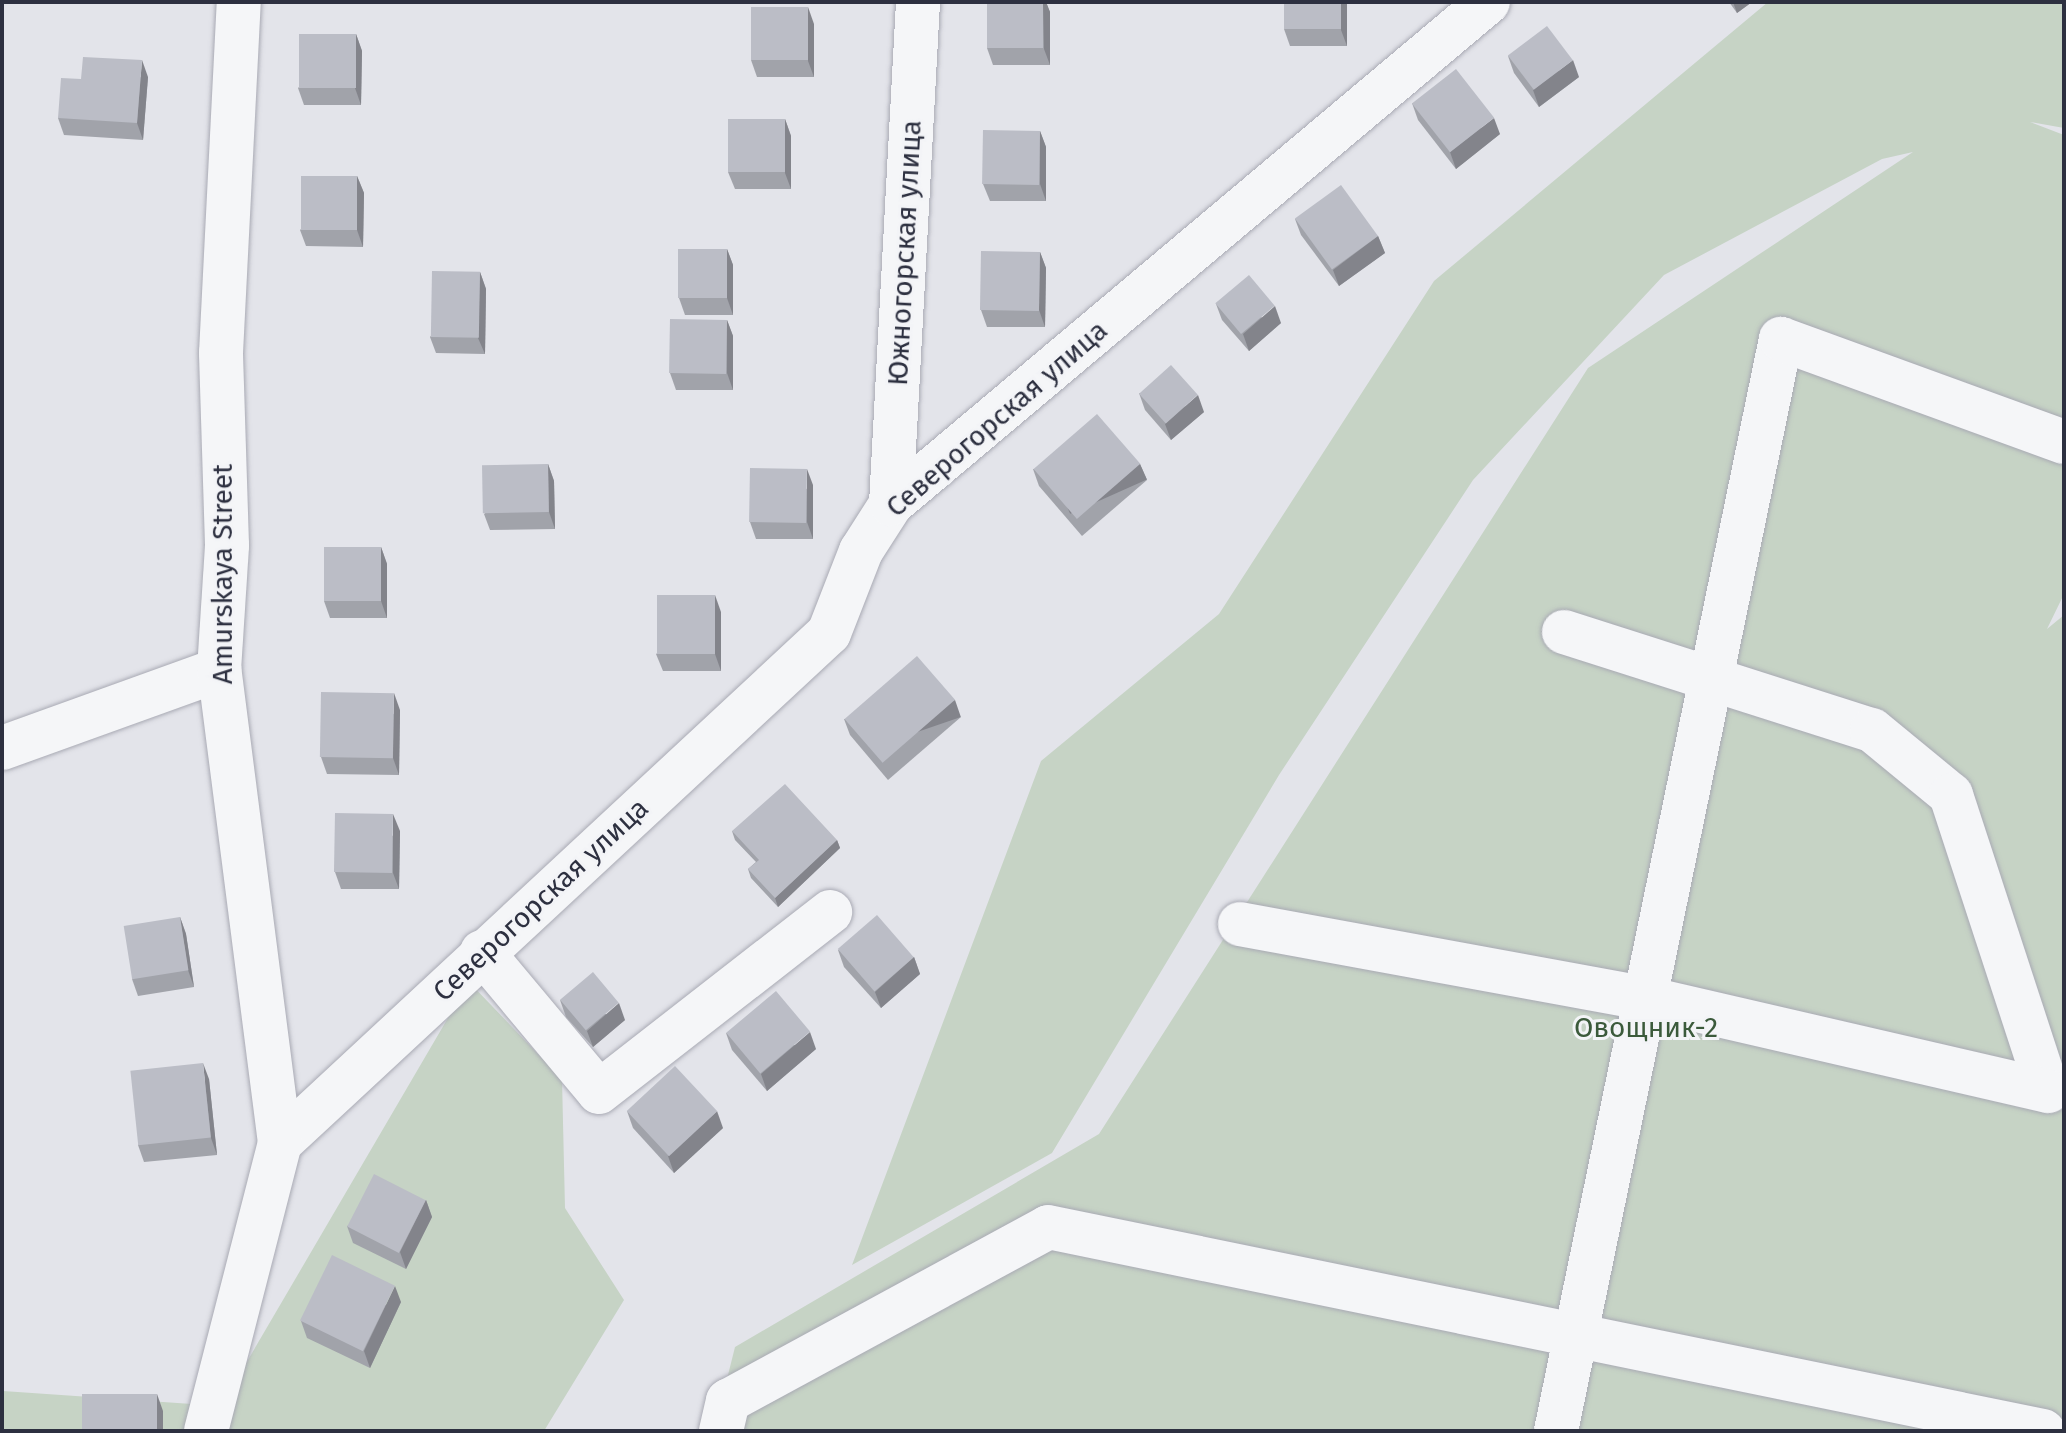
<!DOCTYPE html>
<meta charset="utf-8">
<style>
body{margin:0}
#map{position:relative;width:2066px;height:1433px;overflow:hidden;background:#e3e4ea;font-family:"Fira Sans",sans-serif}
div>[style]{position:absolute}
.green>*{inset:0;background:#c6d3c5}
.roads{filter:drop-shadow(0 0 2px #a9aab4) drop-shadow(0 0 2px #a9aab4)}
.minor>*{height:44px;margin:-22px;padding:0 22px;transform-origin:22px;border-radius:22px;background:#f5f6f8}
.wall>*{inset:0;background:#a1a3aa}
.shaded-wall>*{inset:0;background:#83848b;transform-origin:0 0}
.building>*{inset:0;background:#bbbdc6;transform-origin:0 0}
span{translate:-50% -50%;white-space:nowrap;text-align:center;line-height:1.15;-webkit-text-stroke:6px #f3f4f7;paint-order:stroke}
.street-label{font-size:28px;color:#2d3040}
.park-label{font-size:28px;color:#3b5a3b}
.frame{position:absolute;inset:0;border:4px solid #2d3040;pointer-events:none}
</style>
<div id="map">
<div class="green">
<i style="clip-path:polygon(1768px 2px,2064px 2px,2064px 128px,2030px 122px,2064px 135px,2064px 594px,2047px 629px,2064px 615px,2064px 1431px,714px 1431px,735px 1347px,1099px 1134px,1588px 368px,1913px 152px,1882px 159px,1664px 275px,1473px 480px,1279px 775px,1052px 1153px,852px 1265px,1041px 761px,1219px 614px,1434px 281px)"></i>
<i style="clip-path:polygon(469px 982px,562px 1079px,565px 1208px,624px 1300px,544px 1431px,2px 1431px,3px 1391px,221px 1406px)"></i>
</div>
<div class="roads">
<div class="minor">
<i style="left:891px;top:504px;width:503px;rotate:-86.92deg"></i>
<i style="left:1564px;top:632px;width:323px;rotate:17.7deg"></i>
<i style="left:1872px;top:730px;width:102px;rotate:39.4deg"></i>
<i style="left:1951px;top:795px;width:311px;rotate:71.9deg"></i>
<i style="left:2px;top:748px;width:231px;rotate:-19.8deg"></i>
<i style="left:1240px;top:924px;width:412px;rotate:10.4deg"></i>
<i style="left:1645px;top:998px;width:414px;rotate:13deg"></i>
<i style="left:482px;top:952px;width:182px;rotate:50.1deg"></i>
<i style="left:599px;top:1092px;width:293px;rotate:-37.9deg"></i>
<i style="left:280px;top:1143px;width:749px;rotate:-42.89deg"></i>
<i style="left:829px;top:633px;width:88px;rotate:-68.7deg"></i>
<i style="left:861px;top:551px;width:56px;rotate:-57.4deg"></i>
<i style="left:891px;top:504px;width:780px;rotate:-40.06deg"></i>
<i style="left:206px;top:1431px;width:297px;rotate:-75.6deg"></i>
<i style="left:280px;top:1143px;width:477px;rotate:-97.3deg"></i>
<i style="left:219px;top:670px;width:125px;rotate:-86.3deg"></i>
<i style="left:227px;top:545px;width:192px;rotate:-91.8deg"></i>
<i style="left:221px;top:353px;width:351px;rotate:-87.1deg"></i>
<i style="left:721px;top:1431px;width:31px;rotate:-77deg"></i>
<i style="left:728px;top:1401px;width:364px;rotate:-28.5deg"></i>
<i style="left:1048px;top:1227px;width:1016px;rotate:11.59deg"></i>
<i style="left:1556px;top:1431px;width:1115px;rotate:-78.36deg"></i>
<i style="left:1781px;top:339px;width:301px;rotate:20deg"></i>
</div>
</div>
<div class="wall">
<i style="clip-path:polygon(987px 2px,1046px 2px,1050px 12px,1050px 65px,993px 65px,987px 48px)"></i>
<i style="clip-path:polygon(1284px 2px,1347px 2px,1347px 46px,1290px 46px,1284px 29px)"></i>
<i style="clip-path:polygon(1729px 2px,1752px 2px,1737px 13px)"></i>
<i style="clip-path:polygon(814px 24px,814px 77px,757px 77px,751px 60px)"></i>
<i style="clip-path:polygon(356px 34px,362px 51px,361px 105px,304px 105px,298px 88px)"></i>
<i style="clip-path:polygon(1508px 56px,1579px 77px,1539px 107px,1514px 73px)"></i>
<i style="clip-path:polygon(148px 77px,143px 140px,64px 135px,58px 118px,81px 79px)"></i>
<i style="clip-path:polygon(1412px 103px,1500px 134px,1456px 169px,1418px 120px)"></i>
<i style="clip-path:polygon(785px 119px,791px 136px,791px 189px,735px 189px,728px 172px)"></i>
<i style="clip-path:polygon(1040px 131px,1046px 147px,1046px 201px,990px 201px,983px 184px)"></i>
<i style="clip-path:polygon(357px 176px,364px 193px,363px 247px,306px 246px,300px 230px)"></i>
<i style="clip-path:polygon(1295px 219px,1378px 236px,1385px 253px,1339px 286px,1301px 235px)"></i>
<i style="clip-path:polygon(727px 249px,733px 265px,733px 315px,685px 315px,679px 298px)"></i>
<i style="clip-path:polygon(1040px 252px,1046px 268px,1045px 327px,987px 327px,981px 310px)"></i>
<i style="clip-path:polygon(480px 272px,486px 289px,485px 354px,436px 353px,430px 337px)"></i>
<i style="clip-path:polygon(1216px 304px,1281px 323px,1249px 351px,1222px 320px)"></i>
<i style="clip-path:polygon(727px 320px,733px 336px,733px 390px,676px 390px,670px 373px)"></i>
<i style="clip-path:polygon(1139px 393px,1204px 412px,1171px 440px,1145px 410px)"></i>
<i style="clip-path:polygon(548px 464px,554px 481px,555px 529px,490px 530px,484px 514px)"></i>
<i style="clip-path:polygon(1140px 464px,1147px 480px,1082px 536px,1039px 486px,1033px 469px)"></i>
<i style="clip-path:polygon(813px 485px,813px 539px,756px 539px,750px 522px)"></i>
<i style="clip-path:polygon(381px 547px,387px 564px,387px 618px,330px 618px,324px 601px)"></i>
<i style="clip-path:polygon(721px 612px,721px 671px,663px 671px,656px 654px)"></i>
<i style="clip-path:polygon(400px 710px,399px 775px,327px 774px,321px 757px)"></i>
<i style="clip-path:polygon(961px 717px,888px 780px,850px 735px,844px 719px)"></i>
<i style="clip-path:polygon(400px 831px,399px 889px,341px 889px,335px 872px)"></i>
<i style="clip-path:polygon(732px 831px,837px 840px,840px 848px,778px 907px,751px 878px,748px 869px,756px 862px,735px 840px)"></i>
<i style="clip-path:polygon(180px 917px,186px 934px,194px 987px,138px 996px,132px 979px)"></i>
<i style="clip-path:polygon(838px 950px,914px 957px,920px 974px,881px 1008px,844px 967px)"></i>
<i style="clip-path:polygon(560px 1000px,625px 1020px,593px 1047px,566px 1017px)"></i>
<i style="clip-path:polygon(726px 1033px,816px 1049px,767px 1091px,732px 1050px)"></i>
<i style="clip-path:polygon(209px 1079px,217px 1155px,144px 1162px,138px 1145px)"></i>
<i style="clip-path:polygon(627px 1111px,723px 1128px,674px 1173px,633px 1128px)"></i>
<i style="clip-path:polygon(426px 1200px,432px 1217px,406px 1269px,353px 1243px,347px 1226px)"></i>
<i style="clip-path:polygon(401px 1302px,370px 1368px,307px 1338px,301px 1321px)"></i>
</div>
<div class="shaded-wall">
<i style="clip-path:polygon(1043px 2px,1046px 2px,1050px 12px,1050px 65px,1044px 49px)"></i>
<i style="clip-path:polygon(1341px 2px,1347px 2px,1347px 46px,1341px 30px)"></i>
<i style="clip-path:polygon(1733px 2px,1752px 2px,1737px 13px)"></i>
<i style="clip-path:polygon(808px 7px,814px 24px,814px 77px,808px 61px)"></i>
<i style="clip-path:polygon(356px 34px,362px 51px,361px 105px,355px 88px)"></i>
<i style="clip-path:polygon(142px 60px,148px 77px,143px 140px,137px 123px)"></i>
<i style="clip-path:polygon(1573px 60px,1579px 77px,1539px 107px,1533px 90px)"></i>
<i style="clip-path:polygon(1494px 118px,1500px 134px,1456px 169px,1450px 152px)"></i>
<i style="clip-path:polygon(785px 119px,791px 136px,791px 189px,785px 173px)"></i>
<i style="clip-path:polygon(1040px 131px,1046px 147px,1046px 201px,1040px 184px)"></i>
<i style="clip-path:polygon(357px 176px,364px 193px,363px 247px,357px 230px)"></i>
<i style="clip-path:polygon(1378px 236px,1385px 253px,1339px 286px,1333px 270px)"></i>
<i style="clip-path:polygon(727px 249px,733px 265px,733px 315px,727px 298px)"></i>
<i style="clip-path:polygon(1040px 252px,1046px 268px,1045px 327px,1039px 310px)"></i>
<i style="clip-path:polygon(480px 272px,486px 289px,485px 354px,478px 338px)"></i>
<i style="clip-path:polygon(1275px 306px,1281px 323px,1249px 351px,1243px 334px)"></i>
<i style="clip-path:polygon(727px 320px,733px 336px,733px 390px,727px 373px)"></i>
<i style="clip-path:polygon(1198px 395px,1204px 412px,1171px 440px,1165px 424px)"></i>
<i style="clip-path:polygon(548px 464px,554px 481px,555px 529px,549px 512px)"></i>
<i style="left:1140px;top:464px;width:17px;height:84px;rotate:66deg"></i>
<i style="clip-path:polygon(807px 469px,813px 485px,813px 539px,807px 522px)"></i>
<i style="clip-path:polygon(381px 547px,387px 564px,387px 618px,381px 601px)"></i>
<i style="clip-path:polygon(715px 595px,721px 612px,721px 671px,715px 654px)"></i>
<i style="clip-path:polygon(394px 693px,400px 710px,399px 775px,393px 758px)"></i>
<i style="left:955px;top:700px;width:18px;height:96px;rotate:71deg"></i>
<i style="clip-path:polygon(393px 814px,400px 831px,399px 889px,393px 873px)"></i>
<i style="clip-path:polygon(837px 840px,840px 848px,778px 907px,775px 898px)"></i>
<i style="clip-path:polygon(180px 917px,186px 934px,194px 987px,188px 970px)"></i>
<i style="clip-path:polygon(914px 957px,920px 974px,881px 1008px,875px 992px)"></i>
<i style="clip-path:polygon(619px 1003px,625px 1020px,593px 1047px,587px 1031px)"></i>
<i style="clip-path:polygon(810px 1032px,816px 1049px,767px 1091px,761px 1074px)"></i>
<i style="clip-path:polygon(203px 1063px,209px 1079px,217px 1155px,211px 1138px)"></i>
<i style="clip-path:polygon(717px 1111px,723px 1128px,674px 1173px,668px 1156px)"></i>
<i style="clip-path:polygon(426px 1200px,432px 1217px,406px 1269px,400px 1252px)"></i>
<i style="clip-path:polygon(395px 1286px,401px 1302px,370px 1368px,364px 1351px)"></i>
<i style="clip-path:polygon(157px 1394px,163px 1411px,163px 1431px,157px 1431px)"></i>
</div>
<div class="building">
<i style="left:987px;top:2px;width:56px;height:46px"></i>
<i style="left:1284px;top:2px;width:57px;height:27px"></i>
<i style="left:751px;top:7px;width:57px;height:53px"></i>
<i style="left:1547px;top:26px;width:43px;height:49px;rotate:53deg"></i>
<i style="left:299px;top:34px;width:57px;height:54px"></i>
<i style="clip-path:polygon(83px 57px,142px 60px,137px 123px,58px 118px,61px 78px,81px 79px)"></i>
<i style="left:1456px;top:69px;width:62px;height:56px;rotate:52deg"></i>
<i style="left:728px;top:119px;width:57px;height:53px"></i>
<i style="left:983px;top:130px;width:57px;height:54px;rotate:1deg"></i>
<i style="left:301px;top:176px;width:56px;height:54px"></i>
<i style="left:1341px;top:185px;width:63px;height:57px;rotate:54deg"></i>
<i style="left:678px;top:249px;width:49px;height:49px"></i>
<i style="left:981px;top:251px;width:59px;height:59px;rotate:1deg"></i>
<i style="left:432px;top:271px;width:48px;height:66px;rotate:1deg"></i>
<i style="left:1249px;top:275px;width:40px;height:44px;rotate:50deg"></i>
<i style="left:670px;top:319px;width:57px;height:54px;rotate:1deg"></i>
<i style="left:1171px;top:365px;width:40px;height:43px;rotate:48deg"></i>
<i style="left:1097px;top:414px;width:66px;height:84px;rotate:49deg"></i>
<i style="left:548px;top:464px;width:48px;height:66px;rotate:89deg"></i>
<i style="left:750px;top:468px;width:57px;height:54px;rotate:1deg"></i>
<i style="left:324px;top:547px;width:57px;height:54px"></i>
<i style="left:657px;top:595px;width:58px;height:59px"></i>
<i style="left:917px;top:656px;width:58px;height:96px;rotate:49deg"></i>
<i style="left:321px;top:692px;width:73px;height:65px;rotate:1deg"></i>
<i style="clip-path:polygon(785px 784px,837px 840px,775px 898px,748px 869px,759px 860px,732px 831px)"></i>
<i style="left:335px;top:813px;width:58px;height:59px;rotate:1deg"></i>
<i style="left:877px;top:915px;width:56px;height:52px;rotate:49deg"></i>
<i style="left:180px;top:917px;width:54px;height:57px;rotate:81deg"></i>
<i style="left:593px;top:972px;width:40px;height:43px;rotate:50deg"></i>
<i style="left:776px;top:991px;width:53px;height:65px;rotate:50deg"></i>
<i style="left:203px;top:1063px;width:75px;height:73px;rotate:84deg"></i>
<i style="left:675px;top:1066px;width:62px;height:66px;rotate:47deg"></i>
<i style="left:374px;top:1174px;width:58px;height:59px;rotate:27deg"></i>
<i style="left:332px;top:1255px;width:70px;height:73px;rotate:26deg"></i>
<i style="left:157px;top:1394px;width:37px;height:75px;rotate:90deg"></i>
</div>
<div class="street-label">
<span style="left:905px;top:253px;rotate:-87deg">Южногорская улица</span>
<span style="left:997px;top:419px;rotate:-41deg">Северогорская улица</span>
<span style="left:223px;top:574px;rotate:-90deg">Amurskaya Street</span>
<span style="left:541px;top:900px;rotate:-43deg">Северогорская улица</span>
</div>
<div class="park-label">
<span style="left:1646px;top:1028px">Овощник-2</span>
</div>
<div class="frame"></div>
</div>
